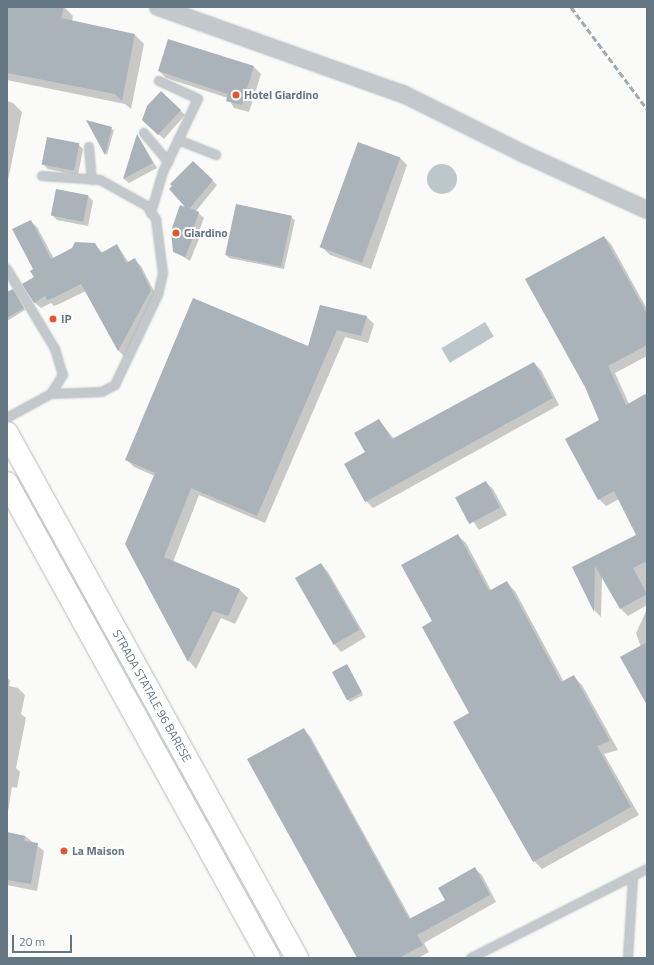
<!DOCTYPE html>
<style>
body{margin:0}
#map{position:relative;width:654px;height:965px;overflow:hidden;background:#fafaf8;font-family:"Titillium Web",sans-serif}
div>[style]{position:absolute}
.water>*{inset:0;background:#bbc7cb;transform-origin:0 0}
.round{border-radius:50%}
.shadow>*{inset:0;background:#0003}
.building>*{inset:0;background:#aab3b9;transform-origin:0 0}
.roads{filter:drop-shadow(0 0 1px #b5babe) drop-shadow(0 0 1px #b5babe)}
.service>*{height:8px;margin:-4px;padding:0 4px;transform-origin:4px;border-radius:4px;background:#c3c8cc}
.minor>*{height:16px;margin:-8px;padding:0 8px;transform-origin:8px;border-radius:8px;background:#c3c8cc}
.primary>*{height:22px;margin:-11px;padding:0 11px;transform-origin:11px;border-radius:11px;background:#fff}
.rail>*{height:3px;margin-top:-1.5px;transform-origin:0;background:repeating-linear-gradient(90deg,#a2aab0 0 6px,transparent 0 9px)}
.dots>*{width:11px;height:11px;translate:-50% -50%;box-sizing:border-box;border:2px solid #fff;border-radius:50%}
span{translate:-50% -50%;white-space:nowrap;text-align:center;line-height:1.15;-webkit-text-stroke:4px #fff;paint-order:stroke}
.poi-label{font-size:12px;color:#657683;font-weight:700}
.left{translate:0 -50%;text-align:left}
.street-label{font-size:12px;color:#657683}
.frame{position:absolute;inset:0;border:8px solid #657683;pointer-events:none}
.scale{position:absolute;left:12px;top:935px;width:60px;height:18px;box-sizing:border-box;border:2px solid #657683;border-top:0;padding-left:5px;font-size:12px;line-height:14px;white-space:nowrap;color:#657683;-webkit-text-stroke:3px #fff;paint-order:stroke}
</style>
<div id="map">
<div class="water">
<i class="round" style="left:427px;top:164px;width:30px;height:30px"></i>
<i style="left:485px;top:322px;width:17px;height:51px;rotate:59deg"></i>
</div>
<div class="shadow">
<i style="clip-path:polygon(7px 7px,64px 7px,73px 16px,72px 21px,135px 35px,144px 44px,131px 109px,125px 104px,7px 80px)"></i>
<i style="clip-path:polygon(254px 67px,261px 74px,249px 112px,234px 108px,228px 98px,166px 78px,159px 71px)"></i>
<i style="clip-path:polygon(7px 101px,13px 103px,22px 112px,7px 185px)"></i>
<i style="clip-path:polygon(180px 110px,185px 115px,164px 139px,148px 125px)"></i>
<i style="clip-path:polygon(88px 122px,114px 130px,107px 155px,106px 154px)"></i>
<i style="clip-path:polygon(138px 136px,157px 168px,129px 183px,124px 179px)"></i>
<i style="clip-path:polygon(78px 144px,83px 149px,78px 175px,48px 169px,43px 164px)"></i>
<i style="clip-path:polygon(359px 144px,400px 158px,407px 165px,371px 269px,330px 255px,323px 248px)"></i>
<i style="clip-path:polygon(193px 162px,217px 185px,196px 211px,204px 218px,197px 236px,199px 239px,190px 261px,174px 251px,189px 209px)"></i>
<i style="clip-path:polygon(88px 196px,93px 201px,88px 226px,57px 220px,52px 215px)"></i>
<i style="clip-path:polygon(291px 217px,295px 220px,284px 269px,229px 258px,226px 255px)"></i>
<i style="clip-path:polygon(30px 221px,37px 227px,54px 259px,94px 244px,103px 253px,117px 245px,129px 263px,134px 259px,141px 266px,157px 297px,124px 356px,118px 350px,86px 291px,59px 304px,54px 306px,51px 303px,41px 308px,34px 302px,35px 277px)"></i>
<i style="clip-path:polygon(604px 237px,611px 244px,647px 309px,647px 356px,615px 373px,629px 404px,647px 394px,647px 605px,628px 616px,621px 609px,602px 576px,601px 617px,595px 611px,573px 567px,637px 535px,619px 499px,606px 506px,599px 499px)"></i>
<i style="clip-path:polygon(15px 292px,25px 310px,7px 321px,7px 293px)"></i>
<i style="clip-path:polygon(320px 306px,367px 317px,374px 324px,368px 343px,345px 337px,265px 523px,199px 495px,173px 562px,240px 590px,248px 598px,235px 624px,221px 618px,196px 669px,189px 661px,126px 544px,155px 476px,134px 467px,126px 459px,309px 347px)"></i>
<i style="clip-path:polygon(534px 363px,541px 370px,559px 405px,373px 508px,366px 501px,366px 452px,379px 420px,394px 439px)"></i>
<i style="clip-path:polygon(485px 482px,493px 489px,507px 515px,479px 530px,457px 498px)"></i>
<i style="clip-path:polygon(457px 535px,466px 543px,491px 590px,506px 582px,515px 591px,564px 682px,573px 676px,582px 685px,618px 750px,604px 754px,639px 815px,542px 869px,534px 861px,433px 622px)"></i>
<i style="clip-path:polygon(321px 564px,328px 572px,366px 637px,341px 652px,334px 644px)"></i>
<i style="clip-path:polygon(647px 609px,647px 703px,641px 647px,636px 633px)"></i>
<i style="clip-path:polygon(349px 668px,363px 695px,350px 702px,348px 700px)"></i>
<i style="clip-path:polygon(7px 677px,10px 681px,9px 686px,18px 688px,25px 695px,21px 714px,26px 718px,16px 768px,20px 772px,17px 788px,12px 787px,7px 817px)"></i>
<i style="clip-path:polygon(303px 729px,310px 736px,411px 919px,446px 900px,475px 869px,482px 875px,496px 902px,424px 943px,429px 952px,418px 958px,358px 958px)"></i>
<i style="clip-path:polygon(7px 833px,25px 836px,44px 851px,37px 891px,7px 885px)"></i>
</div>
<div class="building">
<i style="clip-path:polygon(7px 7px,64px 7px,61px 18px,135px 34px,122px 101px,115px 94px,7px 73px)"></i>
<i style="clip-path:polygon(168px 39px,254px 66px,242px 105px,226px 101px,228px 94px,158px 71px)"></i>
<i style="clip-path:polygon(161px 91px,181px 110px,158px 135px,142px 120px,147px 106px)"></i>
<i style="clip-path:polygon(86px 120px,112px 127px,105px 155px)"></i>
<i style="clip-path:polygon(137px 134px,153px 163px,123px 179px)"></i>
<i style="left:47px;top:137px;width:33px;height:28px;rotate:11deg"></i>
<i style="left:358px;top:142px;width:45px;height:112px;rotate:20deg"></i>
<i style="clip-path:polygon(193px 161px,213px 180px,190px 208px,199px 212px,192px 232px,195px 233px,185px 257px,173px 252px,171px 231px,180px 205px,185px 207px,169px 189px,172px 186px,170px 184px)"></i>
<i style="left:56px;top:189px;width:33px;height:27px;rotate:11deg"></i>
<i style="left:236px;top:204px;width:57px;height:52px;rotate:12deg"></i>
<i style="clip-path:polygon(31px 220px,51px 259px,72px 248px,75px 242px,95px 243px,101px 253px,117px 244px,126px 263px,135px 258px,151px 290px,118px 351px,81px 284px,53px 298px,47px 300px,45px 296px,34px 303px,22px 284px,34px 277px,30px 271px,33px 269px,12px 229px)"></i>
<i style="clip-path:polygon(604px 236px,647px 314px,647px 345px,608px 366px,626px 405px,647px 393px,647px 561px,633px 568px,647px 594px,620px 609px,595px 566px,594px 612px,572px 567px,636px 535px,614px 491px,598px 500px,565px 439px,599px 420px,585px 387px,525px 279px)"></i>
<i style="clip-path:polygon(13px 289px,24px 308px,7px 318px,7px 292px)"></i>
<i style="clip-path:polygon(193px 298px,308px 346px,320px 305px,367px 316px,361px 336px,337px 330px,257px 516px,191px 488px,164px 557px,240px 589px,228px 616px,213px 611px,188px 662px,125px 544px,155px 473px,125px 460px)"></i>
<i style="clip-path:polygon(534px 362px,553px 398px,365px 502px,344px 464px,365px 452px,354px 433px,379px 419px,392px 439px)"></i>
<i style="left:486px;top:481px;width:30px;height:35px;rotate:62deg"></i>
<i style="clip-path:polygon(458px 534px,489px 591px,507px 581px,561px 682px,574px 675px,610px 741px,597px 746px,631px 807px,533px 862px,453px 722px,469px 713px,422px 627px,432px 621px,401px 565px)"></i>
<i style="left:321px;top:563px;width:77px;height:30px;rotate:60deg"></i>
<i style="clip-path:polygon(647px 642px,647px 705px,620px 657px)"></i>
<i style="left:347px;top:664px;width:32px;height:17px;rotate:62deg"></i>
<i style="clip-path:polygon(304px 728px,409px 919px,445px 900px,438px 888px,475px 867px,490px 895px,417px 935px,423px 945px,399px 958px,357px 958px,247px 759px)"></i>
<i style="clip-path:polygon(7px 832px,25px 836px,24px 841px,38px 843px,31px 884px,7px 880px)"></i>
</div>
<div class="roads">
<div class="service">
<i style="left:144px;top:133px;width:38px;rotate:50deg"></i>
<i style="left:178px;top:140px;width:41px;rotate:21.5deg"></i>
<i style="left:89px;top:147px;width:33px;rotate:85deg"></i>
<i style="left:151px;top:213px;width:43px;rotate:-73.7deg"></i>
<i style="left:163px;top:172px;width:81px;rotate:-64.4deg"></i>
<i style="left:198px;top:99px;width:43px;rotate:-155.2deg"></i>
<i style="left:7px;top:269px;width:93px;rotate:59deg"></i>
<i style="left:55px;top:349px;width:27px;rotate:73deg"></i>
<i style="left:63px;top:375px;width:22px;rotate:122deg"></i>
<i style="left:7px;top:418px;width:50px;rotate:-28.6deg"></i>
<i style="left:51px;top:394px;width:51px;rotate:-2.2deg"></i>
<i style="left:102px;top:392px;width:15px;rotate:-28deg"></i>
<i style="left:115px;top:385px;width:100px;rotate:-64.5deg"></i>
<i style="left:158px;top:295px;width:23px;rotate:-77deg"></i>
<i style="left:163px;top:273px;width:54px;rotate:-97.4deg"></i>
<i style="left:156px;top:219px;width:16px;rotate:-125deg"></i>
<i style="left:147px;top:206px;width:54px;rotate:-151deg"></i>
<i style="left:100px;top:180px;width:58px;rotate:-176.1deg"></i>
<i style="left:471px;top:958px;width:197px;rotate:-26.8deg"></i>
<i style="left:628px;top:958px;width:80px;rotate:-86.4deg"></i>
</div>
<div class="minor">
<i style="left:158px;top:7px;width:260px;rotate:19.6deg"></i>
<i style="left:403px;top:94px;width:133px;rotate:26.4deg"></i>
<i style="left:522px;top:153px;width:137px;rotate:24.5deg"></i>
</div>
<div class="primary">
<i style="left:7px;top:433px;width:600px;rotate:61.08deg"></i>
<i style="left:7px;top:483px;width:542px;rotate:61.12deg"></i>
</div>
</div>
<div class="rail">
<i style="left:571px;top:7px;width:127px;rotate:53.3deg"></i>
</div>
<div class="dots">
<i style="left:236px;top:95px;background:#e4572e"></i>
<i style="left:176px;top:233px;background:#e4572e"></i>
<i style="left:53px;top:319px;background:#e4572e"></i>
<i style="left:64px;top:851px;background:#e4572e"></i>
</div>
<div class="poi-label">
<span class="left" style="left:244px;top:95px">Hotel Giardino</span>
<span class="left" style="left:184px;top:233px">Giardino</span>
<span class="left" style="left:61px;top:319px">IP</span>
<span class="left" style="left:72px;top:851px">La Maison</span>
</div>
<div class="street-label">
<span style="left:152px;top:696px;rotate:61deg">STRADA STATALE 96 BARESE</span>
</div>
<div class="frame"></div>
<div class="scale">20 m</div>
</div>
